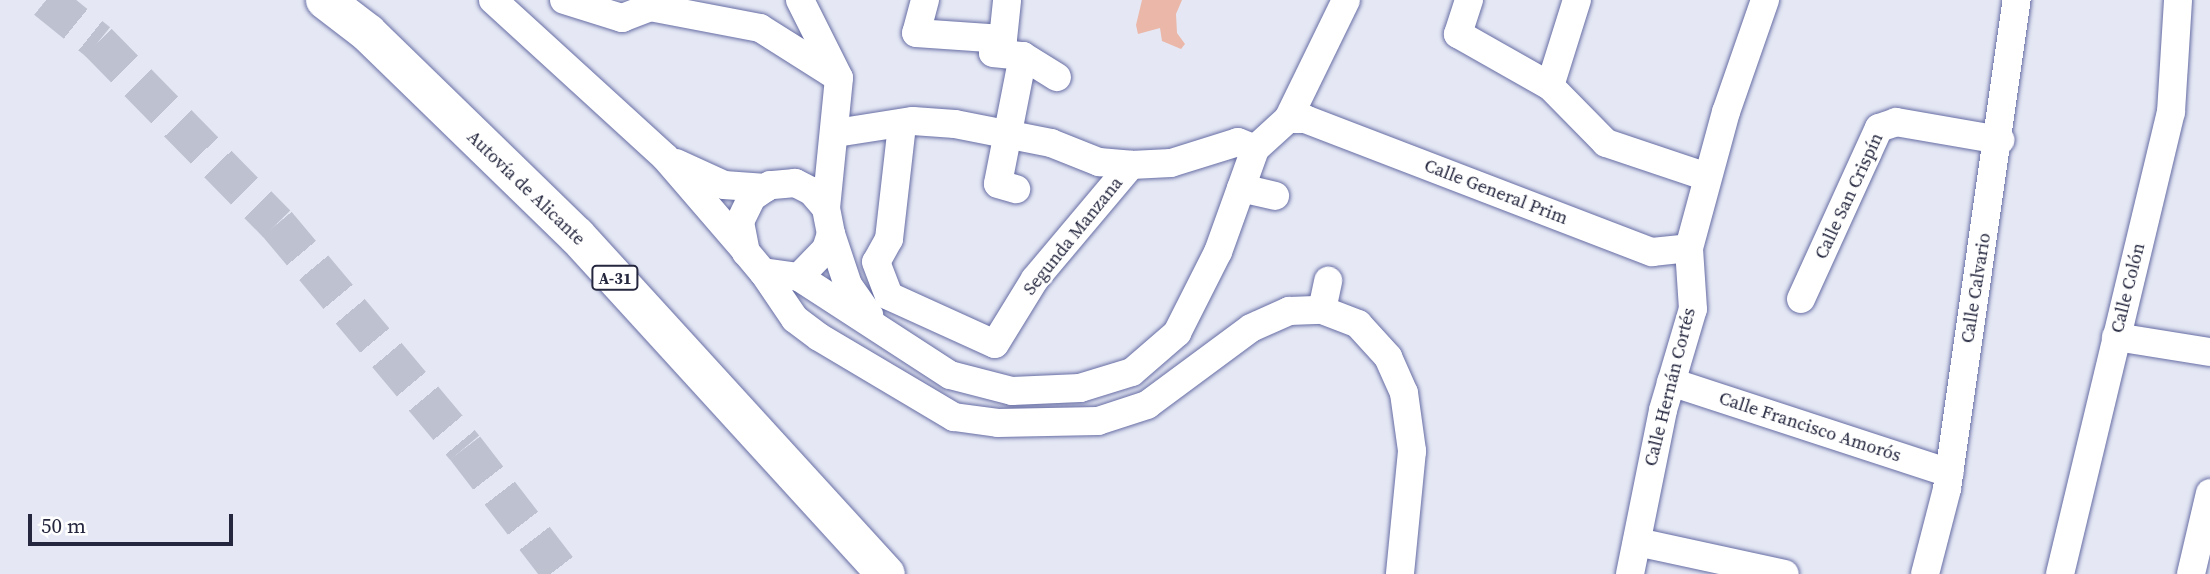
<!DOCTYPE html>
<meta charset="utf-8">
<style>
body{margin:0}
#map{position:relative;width:2210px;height:574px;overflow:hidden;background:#e5e8f4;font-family:"Source Serif 4",serif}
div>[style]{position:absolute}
.green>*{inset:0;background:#eab7a8}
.highway-tunnel>*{height:38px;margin-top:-19px;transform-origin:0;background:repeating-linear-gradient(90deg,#bec1d0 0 38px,transparent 0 57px)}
.roads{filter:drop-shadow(0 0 2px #666da4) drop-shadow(0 0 2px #666da4)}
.minor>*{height:28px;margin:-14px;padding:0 14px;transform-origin:14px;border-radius:14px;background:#fff}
.highway>*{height:38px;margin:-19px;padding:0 19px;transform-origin:19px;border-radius:19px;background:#fff}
span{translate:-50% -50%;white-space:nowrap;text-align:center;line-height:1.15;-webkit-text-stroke:5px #fff;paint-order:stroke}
.shield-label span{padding:2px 5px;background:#fff;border:2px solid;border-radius:5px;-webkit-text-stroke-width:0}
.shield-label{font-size:16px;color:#24273e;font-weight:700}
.street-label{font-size:18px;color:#24273e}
.scale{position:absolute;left:28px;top:514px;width:205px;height:32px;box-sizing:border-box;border:4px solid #24273e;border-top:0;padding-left:9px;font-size:21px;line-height:24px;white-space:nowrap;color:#24273e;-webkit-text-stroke:5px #fff;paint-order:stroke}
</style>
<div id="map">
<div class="green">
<i style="clip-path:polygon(1142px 0,1182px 0,1176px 14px,1177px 33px,1185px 44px,1181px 49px,1162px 41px,1160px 28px,1138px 34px,1136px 25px)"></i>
</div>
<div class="highway-tunnel">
<i style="left:46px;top:0;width:67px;rotate:38.9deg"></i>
<i style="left:98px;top:42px;width:255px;rotate:45.5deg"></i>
<i style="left:277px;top:224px;width:292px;rotate:50deg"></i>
<i style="left:465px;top:448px;width:159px;rotate:52.4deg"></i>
</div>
<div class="roads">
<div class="minor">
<i style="left:493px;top:0;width:233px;rotate:42.4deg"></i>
<i style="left:665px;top:157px;width:121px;rotate:49.3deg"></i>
<i style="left:564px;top:0;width:61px;rotate:17.2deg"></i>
<i style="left:622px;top:18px;width:30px;rotate:-21deg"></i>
<i style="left:650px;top:7px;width:112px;rotate:10.8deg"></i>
<i style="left:760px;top:28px;width:93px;rotate:32.3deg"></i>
<i style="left:800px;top:0;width:87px;rotate:63.4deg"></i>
<i style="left:839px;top:78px;width:131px;rotate:95.7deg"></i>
<i style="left:925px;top:0;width:34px;rotate:105deg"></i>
<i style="left:916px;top:33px;width:87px;rotate:3.9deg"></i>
<i style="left:1003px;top:39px;width:17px;rotate:126deg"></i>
<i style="left:993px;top:53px;width:30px;rotate:6deg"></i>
<i style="left:1023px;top:56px;width:130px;rotate:101.1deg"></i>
<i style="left:998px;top:184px;width:19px;rotate:16deg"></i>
<i style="left:1469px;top:0;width:36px;rotate:108deg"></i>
<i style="left:1458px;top:34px;width:106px;rotate:29.5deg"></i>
<i style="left:1550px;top:86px;width:80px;rotate:45.5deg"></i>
<i style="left:1606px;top:143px;width:107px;rotate:18.6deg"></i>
<i style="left:1003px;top:39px;width:39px;rotate:-84deg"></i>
<i style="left:1023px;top:56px;width:40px;rotate:32deg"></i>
<i style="left:1550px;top:86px;width:90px;rotate:-72.6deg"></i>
<i style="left:1288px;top:119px;width:132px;rotate:-64deg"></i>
<i style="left:902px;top:125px;width:115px;rotate:96.5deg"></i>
<i style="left:889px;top:239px;width:26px;rotate:119deg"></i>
<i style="left:876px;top:262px;width:36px;rotate:69deg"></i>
<i style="left:889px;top:296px;width:116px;rotate:24.4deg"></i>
<i style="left:995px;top:344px;width:76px;rotate:-58.4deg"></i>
<i style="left:1035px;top:279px;width:149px;rotate:-49.9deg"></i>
<i style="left:836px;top:133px;width:78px;rotate:-8.9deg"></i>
<i style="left:913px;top:121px;width:42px;rotate:4.1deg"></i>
<i style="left:955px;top:124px;width:98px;rotate:11.2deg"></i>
<i style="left:1051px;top:143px;width:52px;rotate:21.6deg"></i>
<i style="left:1099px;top:162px;width:32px;rotate:5deg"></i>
<i style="left:1131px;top:165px;width:40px;rotate:-2.9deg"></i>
<i style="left:1171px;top:163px;width:70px;rotate:-17.4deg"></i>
<i style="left:1238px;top:142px;width:18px;rotate:22deg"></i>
<i style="left:676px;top:163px;width:53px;rotate:24.6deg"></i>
<i style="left:724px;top:185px;width:42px;rotate:4.1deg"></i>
<i style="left:1241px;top:188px;width:35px;rotate:13deg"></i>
<i style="left:831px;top:234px;width:54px;rotate:71.6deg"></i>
<i style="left:848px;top:285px;width:37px;rotate:55deg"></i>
<i style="left:763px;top:272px;width:57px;rotate:55.8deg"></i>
<i style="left:795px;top:319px;width:30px;rotate:37deg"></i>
<i style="left:819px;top:337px;width:157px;rotate:30.7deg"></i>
<i style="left:954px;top:417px;width:44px;rotate:7.8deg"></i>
<i style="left:998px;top:423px;width:100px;rotate:-1.1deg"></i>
<i style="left:1098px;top:421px;width:52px;rotate:-18.1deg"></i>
<i style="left:1147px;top:405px;width:129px;rotate:-36.5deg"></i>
<i style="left:1251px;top:328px;width:42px;rotate:-24.1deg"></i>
<i style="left:1289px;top:311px;width:33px;rotate:-2deg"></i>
<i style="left:1322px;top:310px;width:39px;rotate:21deg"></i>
<i style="left:1358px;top:324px;width:45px;rotate:47.7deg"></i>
<i style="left:1388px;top:357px;width:39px;rotate:66deg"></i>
<i style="left:1404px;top:393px;width:59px;rotate:82.1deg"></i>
<i style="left:1412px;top:451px;width:124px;rotate:95.6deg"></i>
<i style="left:799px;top:277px;width:39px;rotate:-46deg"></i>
<i style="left:826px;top:249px;width:16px;rotate:-72deg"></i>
<i style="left:831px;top:234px;width:26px;rotate:-101deg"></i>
<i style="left:826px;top:208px;width:23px;rotate:-131deg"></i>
<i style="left:811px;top:191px;width:18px;rotate:-153deg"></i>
<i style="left:795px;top:183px;width:25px;rotate:175deg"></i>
<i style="left:770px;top:185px;width:22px;rotate:146deg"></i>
<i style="left:752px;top:197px;width:28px;rotate:116deg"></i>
<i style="left:740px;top:222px;width:31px;rotate:79deg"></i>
<i style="left:746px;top:252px;width:26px;rotate:50deg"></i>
<i style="left:763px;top:272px;width:36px;rotate:8deg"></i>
<i style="left:799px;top:277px;width:180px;rotate:33deg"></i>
<i style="left:950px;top:375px;width:64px;rotate:14.5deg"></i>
<i style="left:1012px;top:391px;width:68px;rotate:-2.5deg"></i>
<i style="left:1080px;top:388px;width:54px;rotate:-17.1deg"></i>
<i style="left:1132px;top:372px;width:60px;rotate:-40.9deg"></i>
<i style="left:1177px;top:333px;width:91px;rotate:-63.2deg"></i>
<i style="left:1218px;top:252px;width:109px;rotate:-70.2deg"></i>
<i style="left:1255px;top:149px;width:45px;rotate:-42.3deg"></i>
<i style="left:1288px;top:119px;width:17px"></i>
<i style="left:1305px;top:119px;width:372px;rotate:21deg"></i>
<i style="left:1652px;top:252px;width:37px;rotate:-6deg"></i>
<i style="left:1801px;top:299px;width:188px;rotate:-65.5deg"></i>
<i style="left:1879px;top:128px;width:18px;rotate:-19deg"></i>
<i style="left:1896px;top:122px;width:106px;rotate:9.8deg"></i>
<i style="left:1322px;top:310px;width:30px;rotate:-78deg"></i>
<i style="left:2116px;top:337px;width:95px;rotate:9.1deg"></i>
<i style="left:1671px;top:382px;width:293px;rotate:18.1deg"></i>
<i style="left:1637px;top:542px;width:151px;rotate:12.2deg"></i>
<i style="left:1630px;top:574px;width:167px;rotate:-78.6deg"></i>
<i style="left:1663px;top:410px;width:105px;rotate:-73.5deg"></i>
<i style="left:1693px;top:309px;width:61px;rotate:-93.8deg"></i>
<i style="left:1689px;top:248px;width:141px;rotate:-74.8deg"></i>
<i style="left:1726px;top:112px;width:119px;rotate:-70.8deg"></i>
<i style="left:1925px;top:574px;width:88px;rotate:-75.5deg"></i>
<i style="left:1947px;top:489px;width:494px;rotate:-81.9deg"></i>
<i style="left:2060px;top:574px;width:475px;rotate:-76.5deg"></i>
<i style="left:2171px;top:112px;width:112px;rotate:-86.4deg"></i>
<i style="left:2191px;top:574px;width:83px;rotate:-76.8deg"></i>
</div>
<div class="highway">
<i style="left:325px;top:0;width:54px;rotate:37.5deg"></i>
<i style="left:368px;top:33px;width:291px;rotate:44.2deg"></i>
<i style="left:577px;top:236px;width:458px;rotate:47.6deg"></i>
</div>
</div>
<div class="shield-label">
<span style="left:615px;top:278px">A-31</span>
</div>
<div class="street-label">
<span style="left:526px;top:188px;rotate:44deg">Autovía de Alicante</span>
<span style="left:1496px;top:192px;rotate:21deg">Calle General Prim</span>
<span style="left:1849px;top:196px;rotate:-65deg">Calle San Crispín</span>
<span style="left:1073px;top:236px;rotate:-51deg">Segunda Manzana</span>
<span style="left:1976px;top:288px;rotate:-81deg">Calle Calvario</span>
<span style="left:2128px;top:288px;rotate:-76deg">Calle Colón</span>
<span style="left:1670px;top:387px;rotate:-76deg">Calle Hernán Cortés</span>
<span style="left:1810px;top:427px;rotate:18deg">Calle Francisco Amorós</span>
</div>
<div class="scale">50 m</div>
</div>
